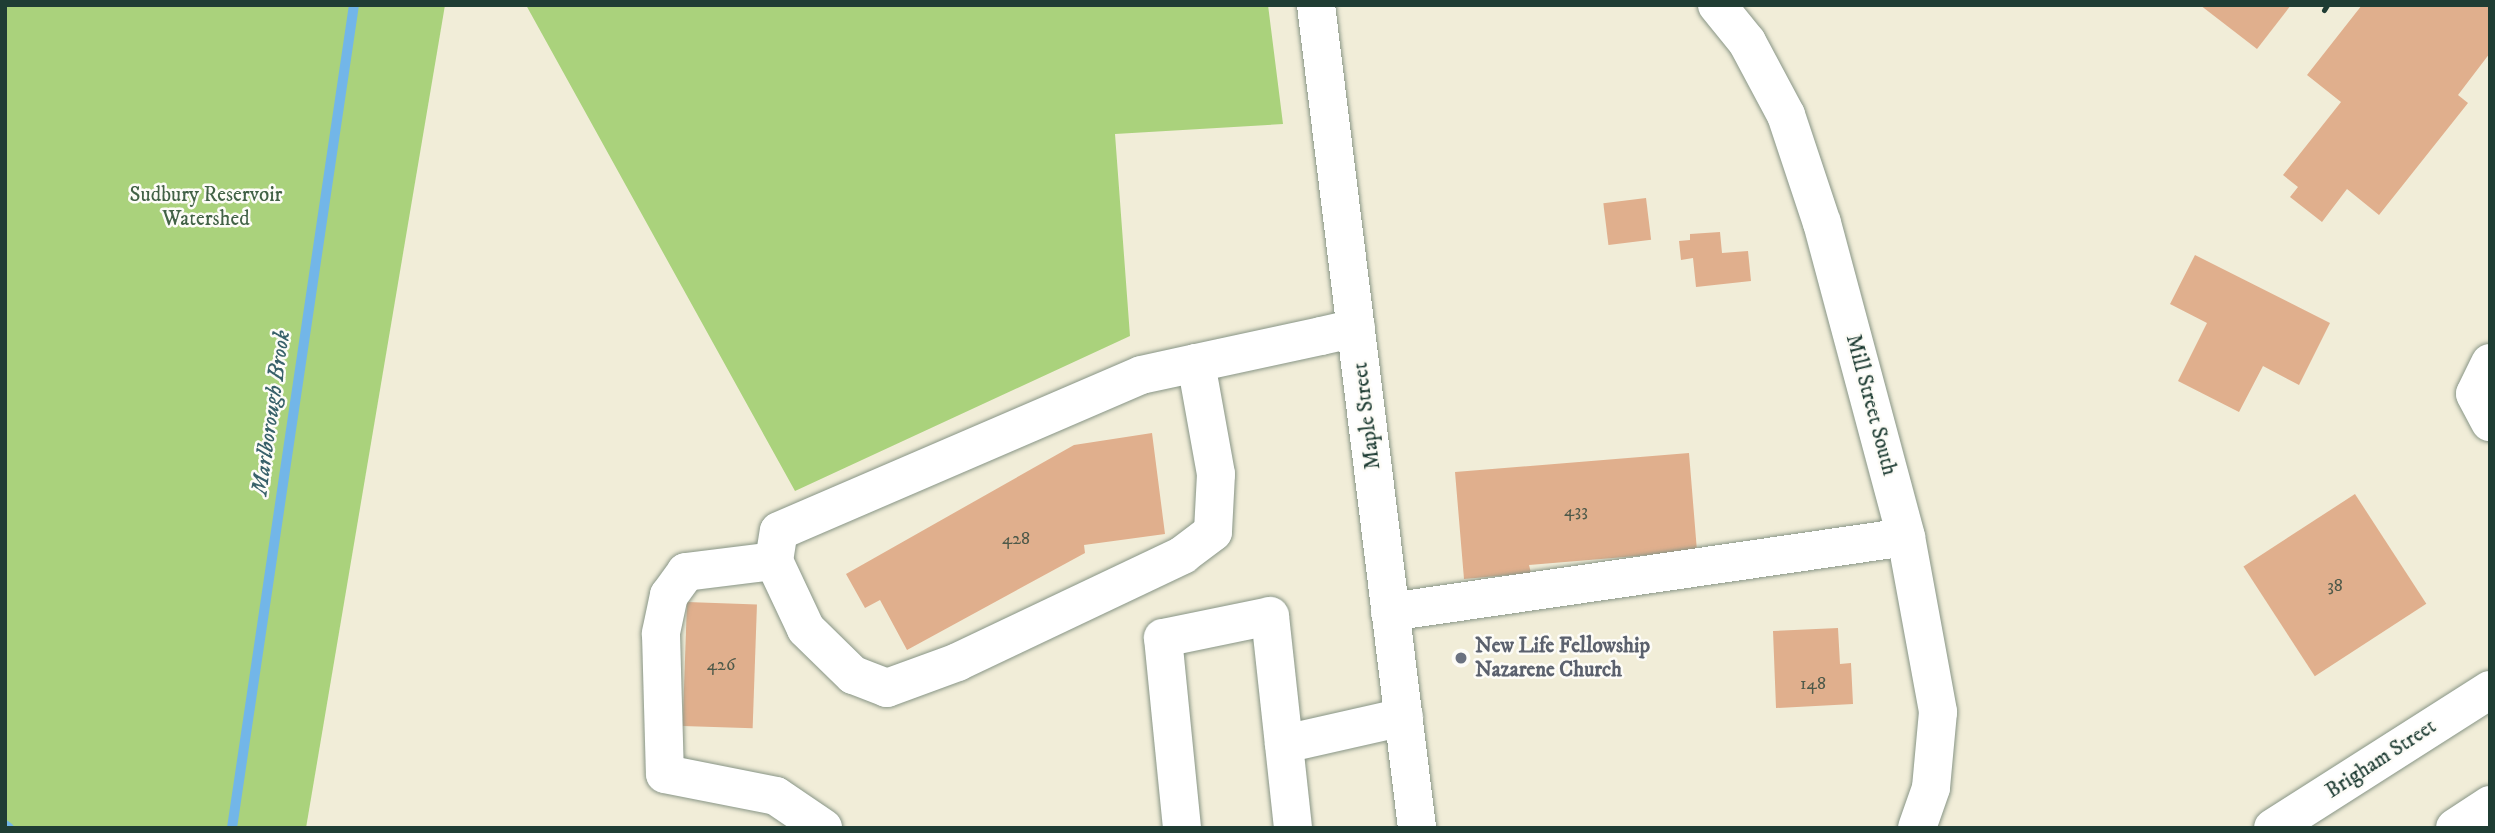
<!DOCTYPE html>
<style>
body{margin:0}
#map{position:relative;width:2495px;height:833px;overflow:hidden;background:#f1edd8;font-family:"IM FELL DW Pica",serif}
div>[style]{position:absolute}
.green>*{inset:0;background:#aad27c}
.stream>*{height:10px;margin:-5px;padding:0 5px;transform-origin:5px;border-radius:5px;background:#72b6e8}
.building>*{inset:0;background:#e0af8d;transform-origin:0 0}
.roads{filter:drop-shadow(0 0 2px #889586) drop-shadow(0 0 2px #889586)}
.minor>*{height:38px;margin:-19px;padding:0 19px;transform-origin:19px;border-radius:19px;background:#fff}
.major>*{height:38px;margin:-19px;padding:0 19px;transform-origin:19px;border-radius:19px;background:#fff}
.rail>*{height:5px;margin:-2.5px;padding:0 2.5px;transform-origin:2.5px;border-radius:2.5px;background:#1f3d34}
.dots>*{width:19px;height:19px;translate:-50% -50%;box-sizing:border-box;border:4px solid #fdfcf7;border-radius:50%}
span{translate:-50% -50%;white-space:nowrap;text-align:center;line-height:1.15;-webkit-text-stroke:5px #fdfcf7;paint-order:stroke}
.number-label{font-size:18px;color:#4f5a4a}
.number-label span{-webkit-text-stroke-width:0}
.park-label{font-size:21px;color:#426246}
.street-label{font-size:21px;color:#1f3d34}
.worship-label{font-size:21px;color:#5b616d;font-weight:700}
.left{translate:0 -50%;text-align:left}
.water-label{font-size:23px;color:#38616a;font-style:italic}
.frame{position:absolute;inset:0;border:7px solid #1f3d34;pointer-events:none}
</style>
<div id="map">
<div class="green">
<i style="clip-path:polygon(5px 5px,445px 5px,306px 828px,5px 828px)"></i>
<i style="clip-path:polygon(526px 5px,1268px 5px,1283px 124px,1115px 134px,1130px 336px,795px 491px)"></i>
</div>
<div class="stream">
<i style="left:5px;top:825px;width:5px;rotate:37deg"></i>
<i style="left:232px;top:828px;width:832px;rotate:-81.57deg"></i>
</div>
<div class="building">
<i style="clip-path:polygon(2200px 5px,2291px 5px,2257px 49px)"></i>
<i style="clip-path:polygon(2362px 5px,2490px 5px,2490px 53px,2458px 95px,2468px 103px,2379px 215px,2347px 189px,2322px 222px,2290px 197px,2298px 187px,2283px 175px,2341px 102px,2307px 75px)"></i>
<i style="left:1646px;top:198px;width:42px;height:43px;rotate:83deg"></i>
<i style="clip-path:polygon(1720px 232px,1722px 253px,1748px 251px,1751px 281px,1696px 287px,1693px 258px,1681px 260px,1679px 241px,1690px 240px,1690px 234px)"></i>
<i style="clip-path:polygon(2195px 255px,2330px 323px,2299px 385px,2263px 366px,2239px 412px,2178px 381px,2207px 323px,2170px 304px)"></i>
<i style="clip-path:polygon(1152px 433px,1165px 534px,1084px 545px,1085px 553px,907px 650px,880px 600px,865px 608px,846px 574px,1074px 445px)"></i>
<i style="clip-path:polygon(1689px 453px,1697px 551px,1529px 565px,1531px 573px,1464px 579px,1455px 472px)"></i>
<i style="left:2355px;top:494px;width:131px;height:133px;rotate:57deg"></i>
<i style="left:687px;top:602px;width:70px;height:124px;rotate:2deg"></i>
<i style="clip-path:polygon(1838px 628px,1840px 664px,1851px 663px,1853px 704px,1776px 708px,1773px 631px)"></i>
</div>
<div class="roads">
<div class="minor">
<i style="left:1717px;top:5px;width:48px;rotate:51deg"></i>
<i style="left:1747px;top:42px;width:83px;rotate:61.9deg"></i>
<i style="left:1786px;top:115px;width:114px;rotate:71.6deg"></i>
<i style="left:1822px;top:223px;width:325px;rotate:75deg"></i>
<i style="left:1906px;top:537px;width:178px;rotate:79.6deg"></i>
<i style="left:1938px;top:712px;width:76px;rotate:95.3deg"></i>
<i style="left:1931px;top:788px;width:42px;rotate:109.3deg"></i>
<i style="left:1196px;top:363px;width:113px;rotate:79.8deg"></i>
<i style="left:1216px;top:474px;width:58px;rotate:93deg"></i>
<i style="left:1213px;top:532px;width:38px;rotate:143deg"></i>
<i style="left:1183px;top:555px;width:249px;rotate:154.6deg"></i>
<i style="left:958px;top:662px;width:76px;rotate:159.9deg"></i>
<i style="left:887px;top:688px;width:36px;rotate:-159deg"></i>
<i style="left:853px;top:675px;width:66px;rotate:-135.6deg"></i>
<i style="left:806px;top:629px;width:75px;rotate:-115.2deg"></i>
<i style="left:774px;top:561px;width:30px;rotate:-81deg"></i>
<i style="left:779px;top:531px;width:394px;rotate:-23.3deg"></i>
<i style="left:1141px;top:375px;width:56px;rotate:-12.3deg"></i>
<i style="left:1196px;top:363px;width:128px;rotate:-12.2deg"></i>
<i style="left:1321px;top:336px;width:36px;rotate:-13deg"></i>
<i style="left:2490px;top:363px;width:34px;rotate:116deg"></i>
<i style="left:2475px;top:394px;width:32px;rotate:62deg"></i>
<i style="left:774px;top:561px;width:89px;rotate:172.9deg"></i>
<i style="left:686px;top:572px;width:29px;rotate:126deg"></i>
<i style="left:669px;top:595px;width:40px;rotate:102deg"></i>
<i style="left:661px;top:634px;width:140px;rotate:88.4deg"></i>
<i style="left:665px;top:774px;width:113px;rotate:11.2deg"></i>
<i style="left:776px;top:796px;width:57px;rotate:34.2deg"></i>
<i style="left:1390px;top:612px;width:521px;rotate:-8.27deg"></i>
<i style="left:1284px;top:744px;width:123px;rotate:-12.7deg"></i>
<i style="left:1182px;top:828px;width:191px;rotate:-95.7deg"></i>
<i style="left:1163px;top:638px;width:109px;rotate:-11.6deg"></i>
<i style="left:1270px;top:616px;width:213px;rotate:83.8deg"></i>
<i style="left:2273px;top:828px;width:257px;rotate:-32.5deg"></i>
<i style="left:2455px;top:828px;width:42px;rotate:-33.3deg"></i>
</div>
<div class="major">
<i style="left:1316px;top:5px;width:829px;rotate:83deg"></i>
</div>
</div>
<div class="rail">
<i style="left:2324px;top:10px;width:6px;rotate:-59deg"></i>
</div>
<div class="dots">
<i style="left:1461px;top:658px;background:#6b7280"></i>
</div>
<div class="number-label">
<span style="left:1576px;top:511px">433</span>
<span style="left:1016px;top:539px">428</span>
<span style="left:2335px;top:586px">38</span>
<span style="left:721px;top:665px">426</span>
<span style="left:1813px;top:684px">148</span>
</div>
<div class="park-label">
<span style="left:206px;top:207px">Sudbury Reservoir<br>Watershed</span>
</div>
<div class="street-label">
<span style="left:1871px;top:405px;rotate:75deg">Mill Street South</span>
<span style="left:1367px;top:416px;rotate:-97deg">Maple Street</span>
<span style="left:2381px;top:759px;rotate:-33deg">Brigham Street</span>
</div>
<div class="worship-label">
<span class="left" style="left:1475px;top:658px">New Life Fellowship<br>Nazarene Church</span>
</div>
<div class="water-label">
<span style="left:272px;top:413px;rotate:-82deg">Marlborough Brook</span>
</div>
<div class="frame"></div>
</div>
